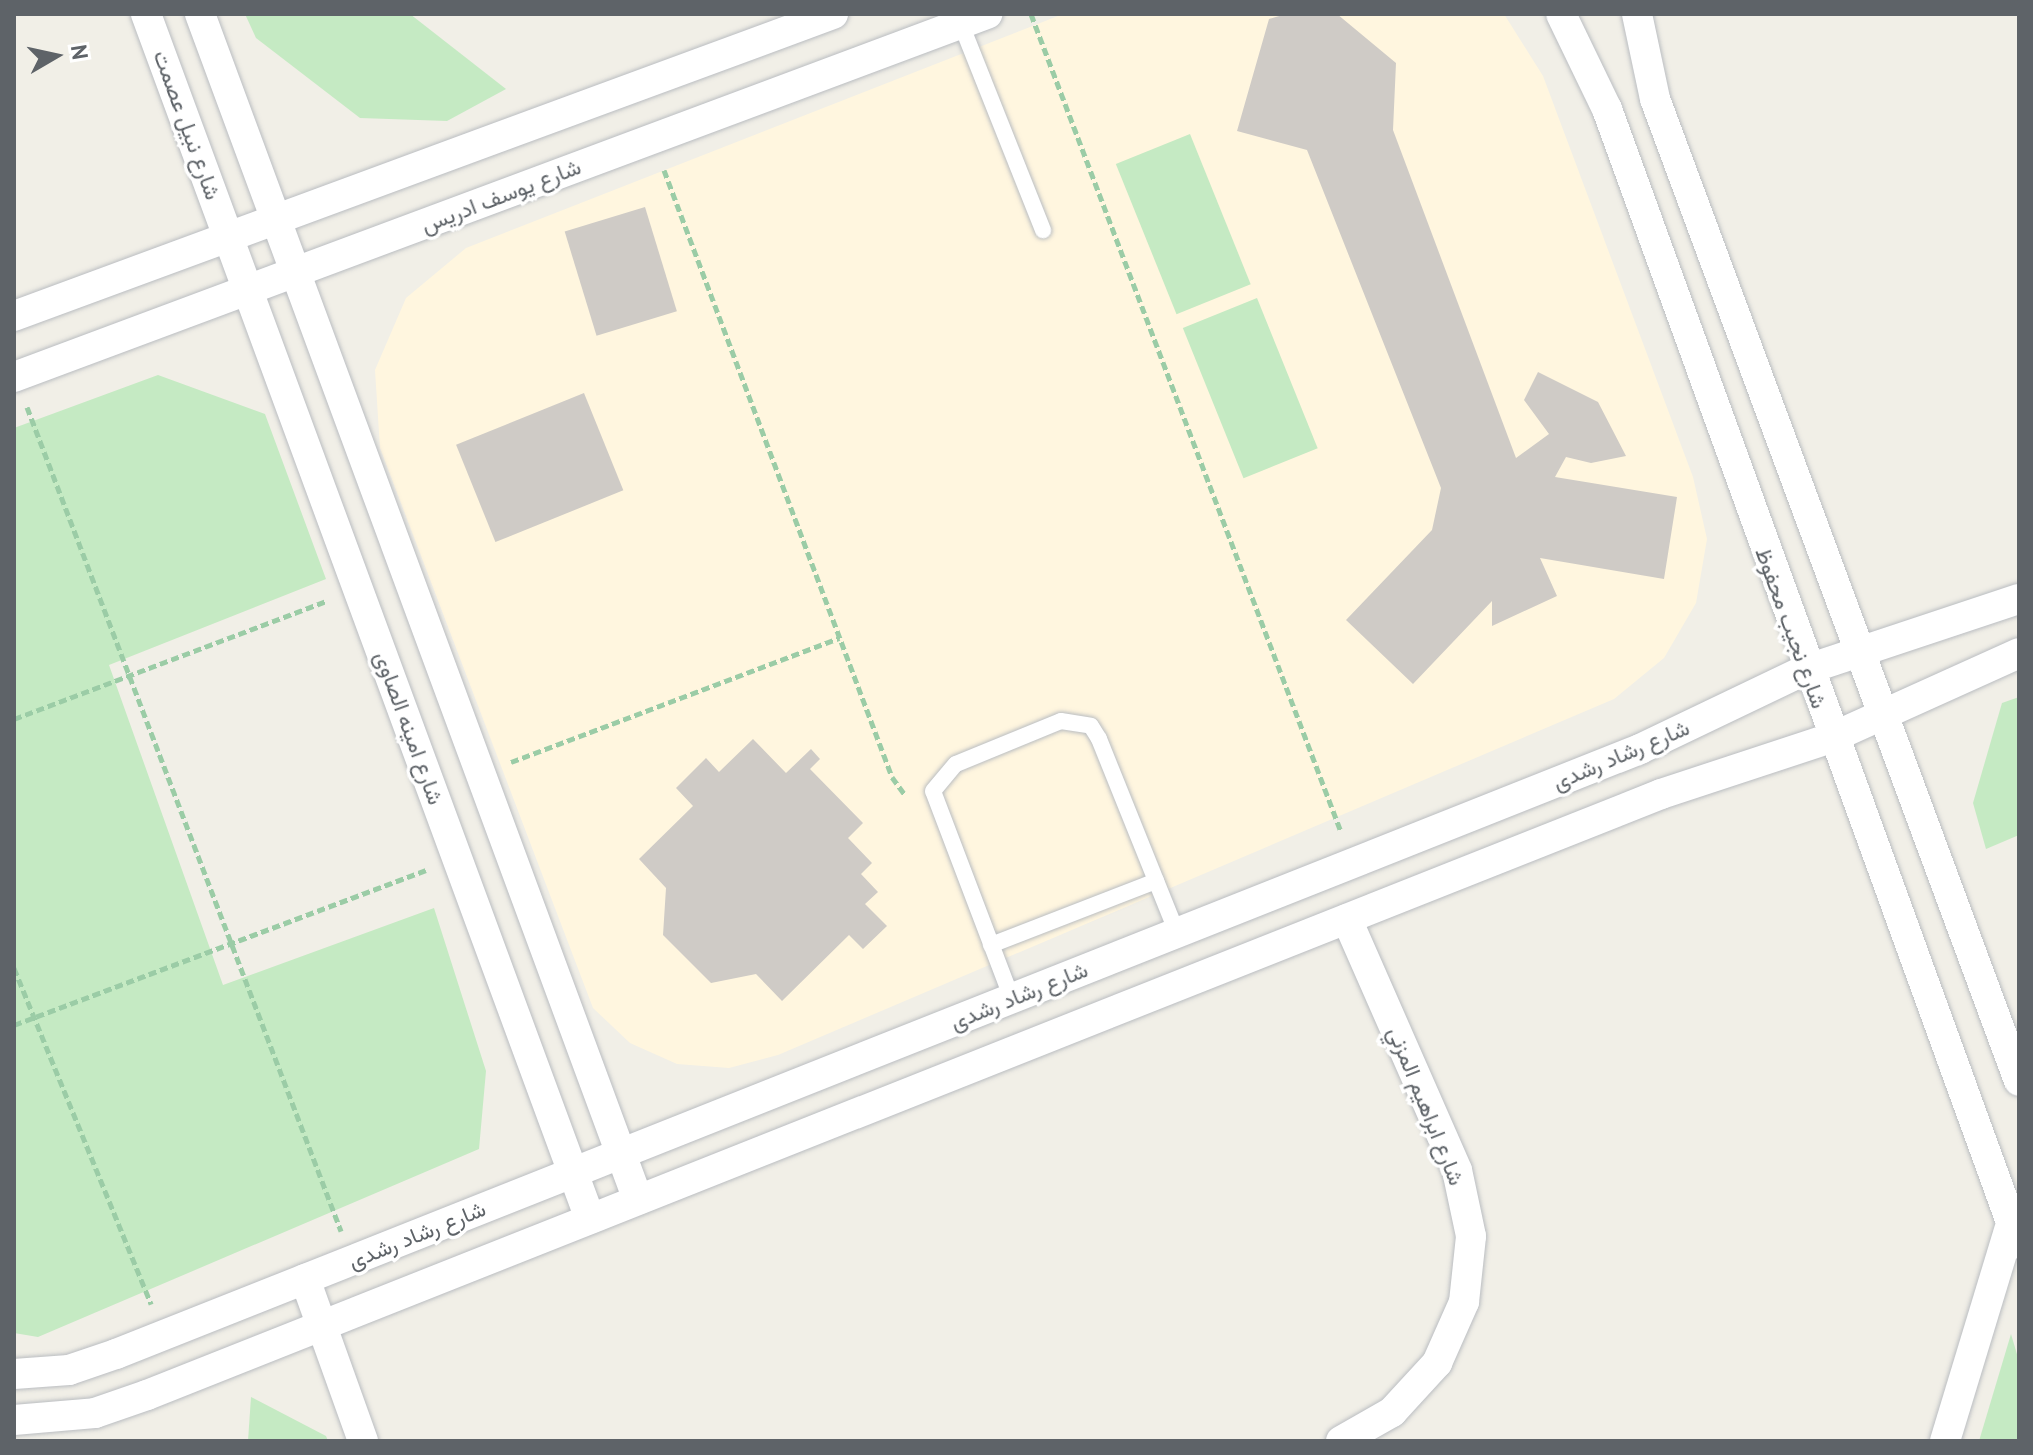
<!DOCTYPE html>
<meta charset="utf-8">
<style>
body{margin:0}
#map{position:relative;width:2033px;height:1455px;overflow:hidden;background:#f1efe7;font-family:"PT Sans",Vazirmatn,sans-serif}
div>[style]{position:absolute}
.commercial>*{inset:0;background:#fff6df}
.green>*{inset:0;background:#c5eac3;transform-origin:0 0}
.building>*{inset:0;background:#cfcbc6;transform-origin:0 0}
.path>*{height:5px;margin-top:-2.5px;transform-origin:0;background:repeating-linear-gradient(90deg,#9bcca6 0 8px,transparent 0 12px)}
.roads{filter:drop-shadow(0 0 2px #babdc1) drop-shadow(0 0 2px #babdc1)}
.lane>*{height:16px;margin:-8px;padding:0 8px;transform-origin:8px;border-radius:8px;background:#fff}
.street>*{height:30px;margin:-15px;padding:0 15px;transform-origin:15px;border-radius:15px;background:#fff}
span{translate:-50% -50%;white-space:nowrap;text-align:center;line-height:1.15;-webkit-text-stroke:7px #fff;paint-order:stroke}
.street-label{font-size:22px;color:#5e6368}
.frame{position:absolute;inset:0;border:16px solid #5e6368;pointer-events:none}
.north{position:absolute;left:16px;top:16px;width:80px;height:80px;-webkit-text-stroke:6px #fff;paint-order:stroke;rotate:81deg;font-size:22px;font-weight:700;line-height:32px;text-align:center;color:#5e6368}
.north::after{content:'';display:block;margin:auto;width:28px;height:36px;background:#5e6368;clip-path:polygon(50% 0,100% 100%,50% 72%,0 100%)}
</style>
<div id="map">
<div class="commercial">
<i style="clip-path:polygon(1063px 14px,1504px 14px,1543px 76px,1693px 477px,1707px 539px,1696px 603px,1664px 658px,1614px 699px,778px 1055px,729px 1068px,677px 1064px,630px 1043px,593px 1008px,380px 448px,375px 370px,406px 298px,466px 248px)"></i>
</div>
<div class="green">
<i style="clip-path:polygon(245px 14px,410px 14px,506px 89px,447px 121px,360px 118px,256px 38px)"></i>
<i style="left:1190px;top:134px;width:162px;height:80px;rotate:68deg"></i>
<i style="left:1257px;top:298px;width:162px;height:80px;rotate:68deg"></i>
<i style="clip-path:polygon(158px 375px,265px 414px,326px 579px,109px 665px,223px 985px,434px 908px,486px 1071px,479px 1149px,38px 1337px,14px 1333px,14px 428px)"></i>
<i style="clip-path:polygon(2019px 697px,2019px 835px,1986px 849px,1973px 803px,2002px 703px)"></i>
<i style="clip-path:polygon(2011px 1334px,2019px 1361px,2019px 1441px,1979px 1441px)"></i>
<i style="clip-path:polygon(251px 1397px,326px 1436px,328px 1441px,248px 1441px)"></i>
</div>
<div class="building">
<i style="clip-path:polygon(1286px 14px,1337px 14px,1396px 63px,1393px 130px,1516px 458px,1549px 434px,1524px 400px,1538px 372px,1598px 402px,1626px 456px,1591px 463px,1566px 457px,1555px 477px,1677px 497px,1664px 579px,1540px 558px,1557px 596px,1492px 626px,1492px 601px,1413px 684px,1346px 620px,1432px 530px,1441px 488px,1307px 150px,1237px 131px,1269px 19px)"></i>
<i style="left:645px;top:207px;width:109px;height:84px;rotate:73deg"></i>
<i style="left:584px;top:393px;width:105px;height:138px;rotate:68deg"></i>
<i style="clip-path:polygon(753px 739px,786px 773px,811px 749px,820px 759px,810px 769px,863px 823px,848px 838px,872px 863px,861px 874px,878px 892px,865px 904px,887px 926px,863px 949px,849px 935px,782px 1001px,756px 974px,711px 983px,663px 935px,666px 888px,639px 859px,693px 806px,676px 788px,706px 758px,719px 772px)"></i>
</div>
<div class="path">
<i style="left:1031px;top:14px;width:875px;rotate:69.24deg"></i>
<i style="left:664px;top:170px;width:648px;rotate:69.41deg"></i>
<i style="left:892px;top:777px;width:22px;rotate:54deg"></i>
<i style="left:27px;top:407px;width:882px;rotate:69.14deg"></i>
<i style="left:14px;top:719px;width:335px;rotate:-20.7deg"></i>
<i style="left:511px;top:762px;width:351px;rotate:-20.7deg"></i>
<i style="left:14px;top:968px;width:363px;rotate:67.8deg"></i>
<i style="left:14px;top:1025px;width:440px;rotate:-20.6deg"></i>
</div>
<div class="roads">
<div class="lane">
<i style="left:961px;top:24px;width:222px;rotate:68.3deg"></i>
<i style="left:991px;top:945px;width:177px;rotate:-21.2deg"></i>
<i style="left:1012px;top:999px;width:222px;rotate:-110.8deg"></i>
<i style="left:933px;top:791px;width:35px;rotate:-50deg"></i>
<i style="left:956px;top:764px;width:113px;rotate:-22.3deg"></i>
<i style="left:1061px;top:721px;width:30px;rotate:9deg"></i>
<i style="left:1091px;top:726px;width:15px;rotate:58deg"></i>
<i style="left:1099px;top:739px;width:209px;rotate:68.1deg"></i>
</div>
<div class="street">
<i style="left:146px;top:14px;width:1284px;rotate:69.77deg"></i>
<i style="left:200px;top:14px;width:1264px;rotate:69.73deg"></i>
<i style="left:1561px;top:14px;width:106px;rotate:64.2deg"></i>
<i style="left:1607px;top:109px;width:1207px;rotate:70.05deg"></i>
<i style="left:1637px;top:14px;width:87px;rotate:78deg"></i>
<i style="left:1655px;top:99px;width:1047px;rotate:69.66deg"></i>
<i style="left:14px;top:316px;width:873px;rotate:-20.24deg"></i>
<i style="left:14px;top:377px;width:1039px;rotate:-20.46deg"></i>
<i style="left:305px;top:1279px;width:172px;rotate:70.3deg"></i>
<i style="left:14px;top:1374px;width:55px;rotate:-4.2deg"></i>
<i style="left:69px;top:1370px;width:50px;rotate:-18.8deg"></i>
<i style="left:116px;top:1354px;width:1640px;rotate:-21.65deg"></i>
<i style="left:1640px;top:749px;width:183px;rotate:-25.6deg"></i>
<i style="left:1805px;top:670px;width:225px;rotate:-18.4deg"></i>
<i style="left:14px;top:1420px;width:81px;rotate:-4.9deg"></i>
<i style="left:95px;top:1413px;width:55px;rotate:-19.1deg"></i>
<i style="left:147px;top:1395px;width:1629px;rotate:-21.65deg"></i>
<i style="left:1661px;top:794px;width:179px;rotate:-18.2deg"></i>
<i style="left:1831px;top:738px;width:206px;rotate:-24.3deg"></i>
<i style="left:1341px;top:1441px;width:59px;rotate:-29.6deg"></i>
<i style="left:1392px;top:1412px;width:67px;rotate:-47.4deg"></i>
<i style="left:1437px;top:1363px;width:67px;rotate:-66.1deg"></i>
<i style="left:1464px;top:1302px;width:66px;rotate:-83.9deg"></i>
<i style="left:1471px;top:1236px;width:67px;rotate:-102deg"></i>
<i style="left:1457px;top:1170px;width:274px;rotate:-113.7deg"></i>
<i style="left:1945px;top:1441px;width:227px;rotate:-73.1deg"></i>
</div>
</div>
<div class="street-label">
<span style="left:187px;top:125px;rotate:70deg">شارع نبيل عصمت</span>
<span style="left:501px;top:196px;rotate:-21deg">شارع يوسف ادريس</span>
<span style="left:1791px;top:628px;rotate:70deg">شارع نجيب محفوظ</span>
<span style="left:409px;top:728px;rotate:70deg">شارع امينه الصاوى</span>
<span style="left:1621px;top:755px;rotate:-23deg">شارع رشاد رشدى</span>
<span style="left:1019px;top:996px;rotate:-22deg">شارع رشاد رشدى</span>
<span style="left:1426px;top:1106px;rotate:68deg">شارع ابراهيم المزني</span>
<span style="left:417px;top:1235px;rotate:-22deg">شارع رشاد رشدى</span>
</div>
<div class="frame"></div>
<div class="north">N</div>
</div>
